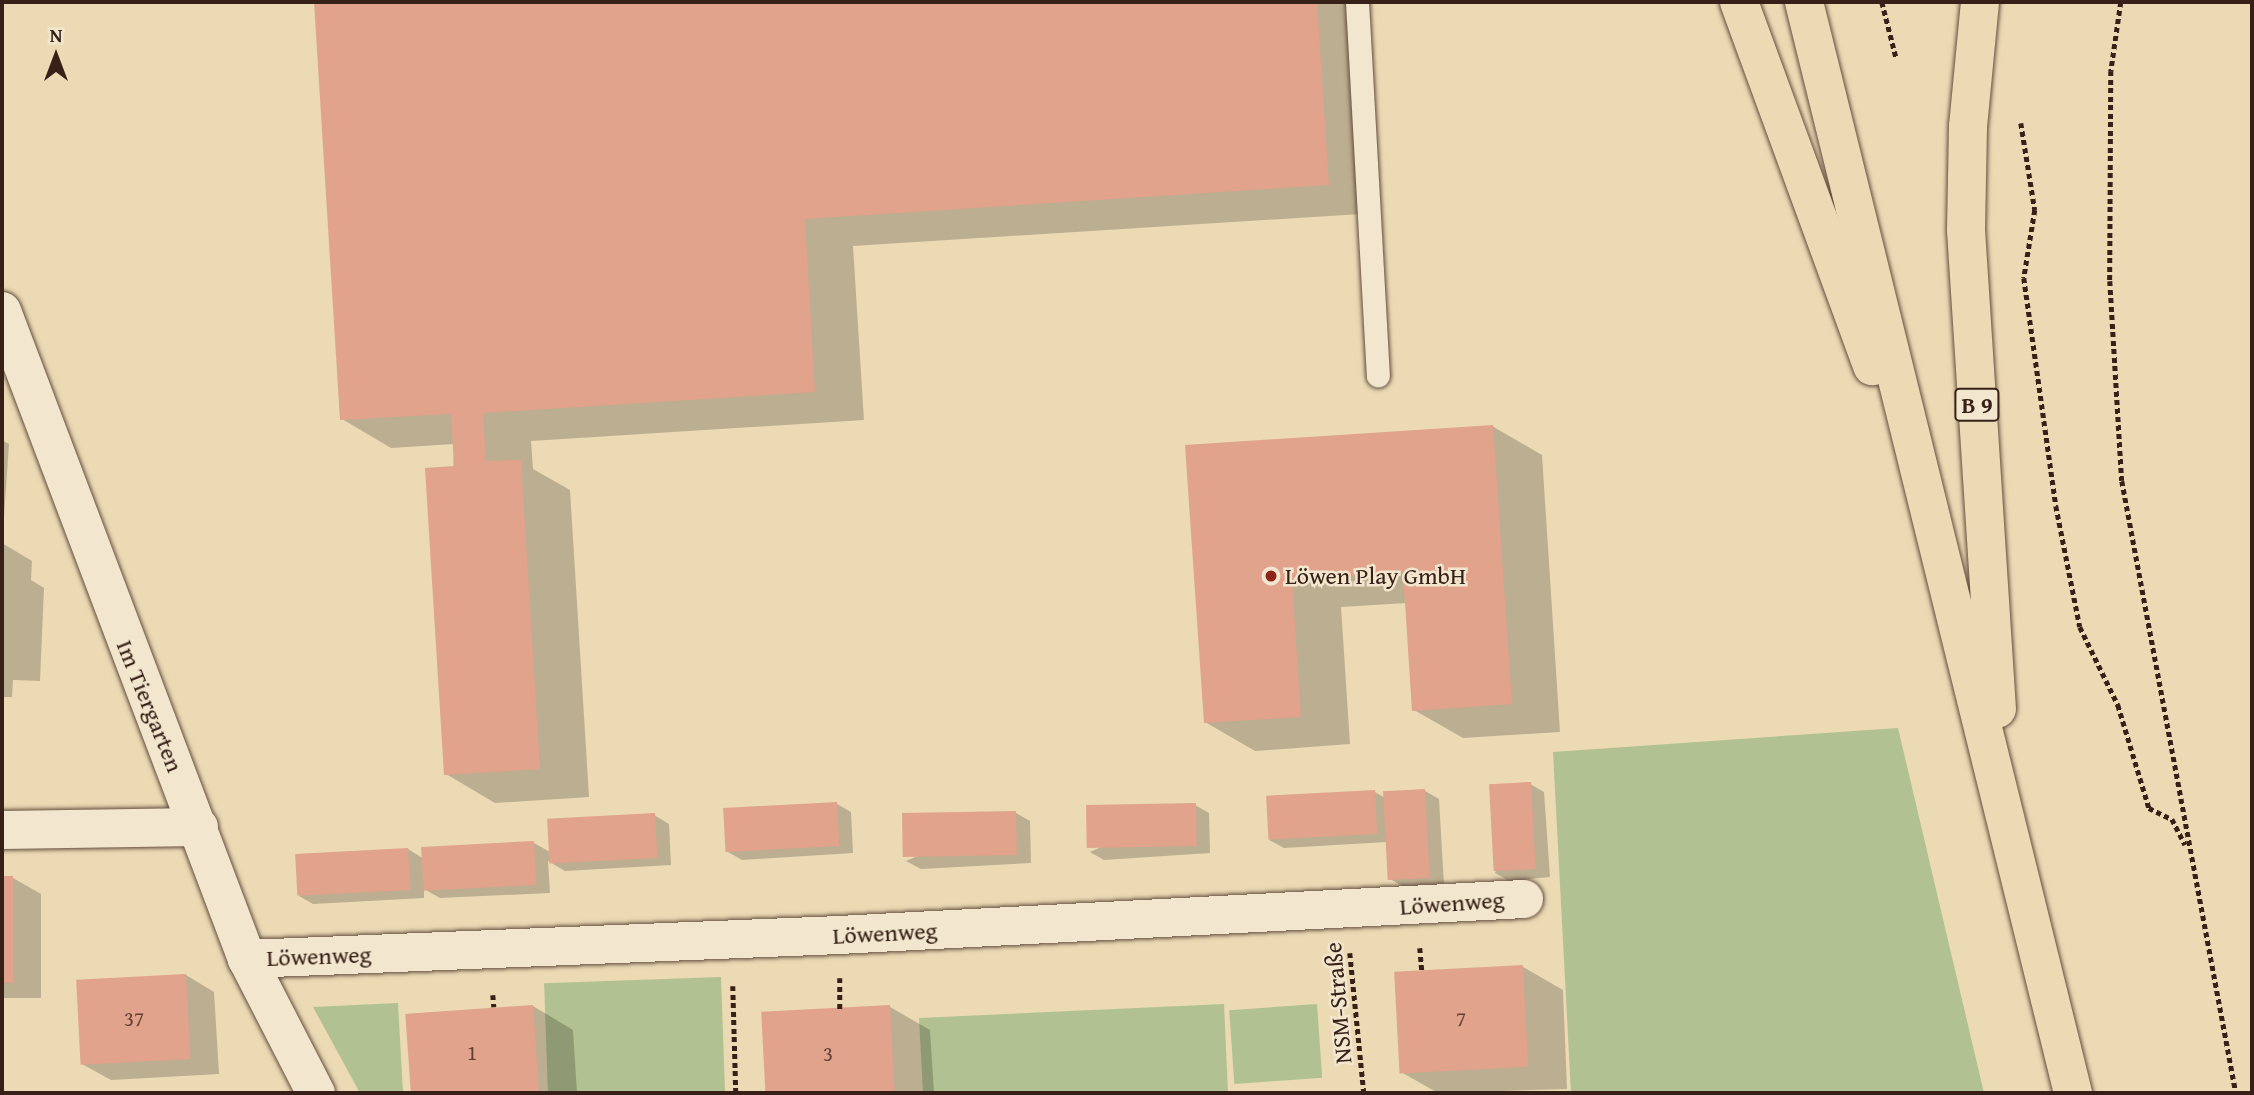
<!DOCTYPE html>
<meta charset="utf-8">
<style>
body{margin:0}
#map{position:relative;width:2254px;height:1095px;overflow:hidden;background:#ebdab4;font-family:"Gentium Book Plus",serif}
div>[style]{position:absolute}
.green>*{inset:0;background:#b2c191;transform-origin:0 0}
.shadow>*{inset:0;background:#0003}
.building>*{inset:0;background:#e1a38b;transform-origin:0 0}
.path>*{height:4.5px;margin-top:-2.25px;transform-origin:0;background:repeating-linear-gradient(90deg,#362017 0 5px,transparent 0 8.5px)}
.roads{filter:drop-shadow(0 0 2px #634e3e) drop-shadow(0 0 2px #634e3e)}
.lane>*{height:23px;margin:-11.5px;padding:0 11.5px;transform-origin:11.5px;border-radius:11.5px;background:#f2e7ce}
.street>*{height:38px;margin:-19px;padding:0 19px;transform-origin:19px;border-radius:19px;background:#f2e7ce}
.highway>*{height:38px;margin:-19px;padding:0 19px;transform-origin:19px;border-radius:19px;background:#ebdab4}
.dots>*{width:19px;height:19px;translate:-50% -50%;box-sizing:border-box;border:4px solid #f2e7ce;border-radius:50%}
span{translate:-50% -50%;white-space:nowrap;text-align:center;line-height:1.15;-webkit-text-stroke:5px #f2e7ce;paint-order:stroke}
.number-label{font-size:21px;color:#614134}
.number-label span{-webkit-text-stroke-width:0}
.shield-label span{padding:2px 5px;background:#f2e7ce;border:2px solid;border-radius:5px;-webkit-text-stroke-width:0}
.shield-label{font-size:23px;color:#362017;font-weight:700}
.poi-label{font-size:24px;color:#362017}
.left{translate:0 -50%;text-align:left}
.street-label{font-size:24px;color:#362017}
.frame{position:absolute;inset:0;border:4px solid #362017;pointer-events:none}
.north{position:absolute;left:21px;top:21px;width:70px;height:70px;-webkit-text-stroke:5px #f2e7ce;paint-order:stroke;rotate:0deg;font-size:19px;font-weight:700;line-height:28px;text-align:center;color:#362017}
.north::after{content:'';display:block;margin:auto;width:24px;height:32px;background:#362017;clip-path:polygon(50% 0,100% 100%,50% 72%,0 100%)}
</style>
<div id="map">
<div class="green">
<i style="clip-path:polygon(1898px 728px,1984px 1093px,1571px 1093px,1553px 752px)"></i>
<i style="left:721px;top:977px;width:116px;height:177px;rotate:88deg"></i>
<i style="clip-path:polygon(398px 1003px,403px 1093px,360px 1093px,313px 1007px)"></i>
<i style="clip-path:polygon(1224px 1004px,1228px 1093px,923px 1093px,919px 1018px)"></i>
<i style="left:1317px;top:1004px;width:74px;height:88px;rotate:86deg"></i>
</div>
<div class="shadow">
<i style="clip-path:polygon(315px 2px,1364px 2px,1377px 213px,853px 246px,864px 420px,531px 441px,533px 469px,570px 490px,589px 797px,495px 803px,446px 774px,454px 444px,391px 448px,342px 419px)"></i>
<i style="clip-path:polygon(1492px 426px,1542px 455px,1560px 732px,1463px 738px,1414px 710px,1407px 603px,1341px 607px,1350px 744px,1255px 751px,1205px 722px,1187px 447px)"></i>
<i style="clip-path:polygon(2px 440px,9px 444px,3px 531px,2px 531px)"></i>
<i style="clip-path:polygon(2px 543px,32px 561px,31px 580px,44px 588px,40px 681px,13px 680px,12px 697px,2px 697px)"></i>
<i style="clip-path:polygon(1530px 784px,1544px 792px,1550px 877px,1509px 881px,1495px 873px)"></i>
<i style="clip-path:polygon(1425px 791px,1439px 799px,1444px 885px,1404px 887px,1390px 879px,1387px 842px,1284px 848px,1269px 840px,1375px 792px,1385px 798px)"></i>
<i style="clip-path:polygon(837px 804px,851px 812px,853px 853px,742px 860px,728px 852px)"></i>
<i style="clip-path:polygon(1195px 805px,1209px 813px,1210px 853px,1104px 860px,1090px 852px)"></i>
<i style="clip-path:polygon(1016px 813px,1030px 821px,1031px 863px,921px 869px,906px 861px)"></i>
<i style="clip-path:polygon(654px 815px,669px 824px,671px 865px,565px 871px,548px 861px,550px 893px,440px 898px,424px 889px,424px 898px,313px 904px,299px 896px,408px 849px,424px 859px,534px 843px,550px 852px)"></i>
<i style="clip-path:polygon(2px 878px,13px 878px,41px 894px,41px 998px,2px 998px)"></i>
<i style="clip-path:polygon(1523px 967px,1563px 990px,1567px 1089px,1438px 1093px,1401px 1072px)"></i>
<i style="clip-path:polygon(186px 975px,214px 992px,219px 1074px,111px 1080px,82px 1064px)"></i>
<i style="clip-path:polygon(533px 1006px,573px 1030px,577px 1093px,412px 1093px,407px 1014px)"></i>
<i style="clip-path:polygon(890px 1007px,930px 1030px,934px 1093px,768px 1093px,763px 1015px)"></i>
</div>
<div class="building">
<i style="clip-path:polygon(314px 2px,1317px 2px,1329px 185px,805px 219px,815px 392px,483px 413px,486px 461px,521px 460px,540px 769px,444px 775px,425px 468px,454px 466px,451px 414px,340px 420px)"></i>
<i style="clip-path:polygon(1493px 425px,1512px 704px,1412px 711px,1403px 572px,1292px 580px,1301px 717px,1204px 723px,1185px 445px)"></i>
<i style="left:1531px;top:782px;width:87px;height:42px;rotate:87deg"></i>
<i style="left:1425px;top:789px;width:89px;height:42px;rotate:87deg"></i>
<i style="left:1375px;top:790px;width:44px;height:109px;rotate:87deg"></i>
<i style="left:837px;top:802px;width:44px;height:114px;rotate:87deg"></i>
<i style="left:1196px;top:803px;width:43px;height:110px;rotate:89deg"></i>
<i style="left:1016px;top:811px;width:44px;height:114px;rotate:89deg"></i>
<i style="left:655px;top:813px;width:45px;height:108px;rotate:87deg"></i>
<i style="left:534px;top:841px;width:44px;height:113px;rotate:87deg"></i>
<i style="left:408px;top:848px;width:42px;height:113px;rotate:87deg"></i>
<i style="left:2px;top:876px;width:11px;height:107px"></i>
<i style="left:1523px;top:965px;width:102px;height:129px;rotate:87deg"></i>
<i style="left:186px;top:974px;width:85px;height:110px;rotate:87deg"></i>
<i style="left:533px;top:1005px;width:88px;height:128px;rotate:86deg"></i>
<i style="left:890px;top:1005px;width:88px;height:129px;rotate:87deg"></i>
</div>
<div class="path">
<i style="left:1882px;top:2px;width:57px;rotate:75.7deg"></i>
<i style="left:2121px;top:2px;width:70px;rotate:98.2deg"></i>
<i style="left:2111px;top:71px;width:210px;rotate:90.3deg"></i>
<i style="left:2110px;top:281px;width:200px;rotate:86.6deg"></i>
<i style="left:2122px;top:481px;width:623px;rotate:79.45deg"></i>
<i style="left:2021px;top:123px;width:88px;rotate:80.9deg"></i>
<i style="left:2035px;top:210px;width:69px;rotate:99.2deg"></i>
<i style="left:2024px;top:278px;width:230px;rotate:82deg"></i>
<i style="left:2056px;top:506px;width:123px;rotate:78.8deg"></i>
<i style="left:2080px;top:627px;width:87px;rotate:64deg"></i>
<i style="left:2118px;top:705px;width:108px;rotate:73.2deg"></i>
<i style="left:2149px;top:808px;width:25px;rotate:26deg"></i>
<i style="left:2172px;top:819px;width:29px;rotate:63deg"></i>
<i style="left:1420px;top:948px;width:22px;rotate:85deg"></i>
<i style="left:1350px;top:953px;width:141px;rotate:84.3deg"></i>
<i style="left:840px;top:978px;width:31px;rotate:90deg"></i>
<i style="left:733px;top:986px;width:107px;rotate:88.4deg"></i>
<i style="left:493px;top:995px;width:12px;rotate:85deg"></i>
</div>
<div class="roads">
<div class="lane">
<i style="left:1357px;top:2px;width:374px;rotate:86.8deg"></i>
</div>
<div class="street">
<i style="left:2px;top:311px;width:693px;rotate:69.29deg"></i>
<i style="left:247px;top:959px;width:151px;rotate:62.8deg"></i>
<i style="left:2px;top:830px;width:197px;rotate:-0.9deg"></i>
<i style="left:247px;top:959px;width:592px;rotate:-2.32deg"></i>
<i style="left:839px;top:935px;width:686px;rotate:-3.01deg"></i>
</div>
<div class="highway">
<i style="left:1739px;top:2px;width:388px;rotate:69.9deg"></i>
<i style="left:1804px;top:2px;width:1124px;rotate:76.15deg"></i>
<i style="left:1980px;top:2px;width:125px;rotate:95.5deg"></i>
<i style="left:1968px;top:126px;width:104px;rotate:91.1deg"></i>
<i style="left:1966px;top:230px;width:480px;rotate:86.3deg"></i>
</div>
</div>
<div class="dots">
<i style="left:1271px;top:576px;background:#8f2418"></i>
</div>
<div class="number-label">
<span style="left:134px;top:1019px">37</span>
<span style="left:1461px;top:1019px">7</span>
<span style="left:472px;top:1053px">1</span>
<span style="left:828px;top:1054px">3</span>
</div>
<div class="shield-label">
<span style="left:1977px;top:405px">B 9</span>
</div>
<div class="poi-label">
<span class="left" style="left:1285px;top:576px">Löwen Play GmbH</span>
</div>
<div class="street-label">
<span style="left:150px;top:706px;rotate:68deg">Im Tiergarten</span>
<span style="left:1452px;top:903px;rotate:-4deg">Löwenweg</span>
<span style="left:885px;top:933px;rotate:-3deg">Löwenweg</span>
<span style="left:319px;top:956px;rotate:-2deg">Löwenweg</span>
<span style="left:1338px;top:1003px;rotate:-95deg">NSM-Straße</span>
</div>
<div class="frame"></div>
<div class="north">N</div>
</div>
